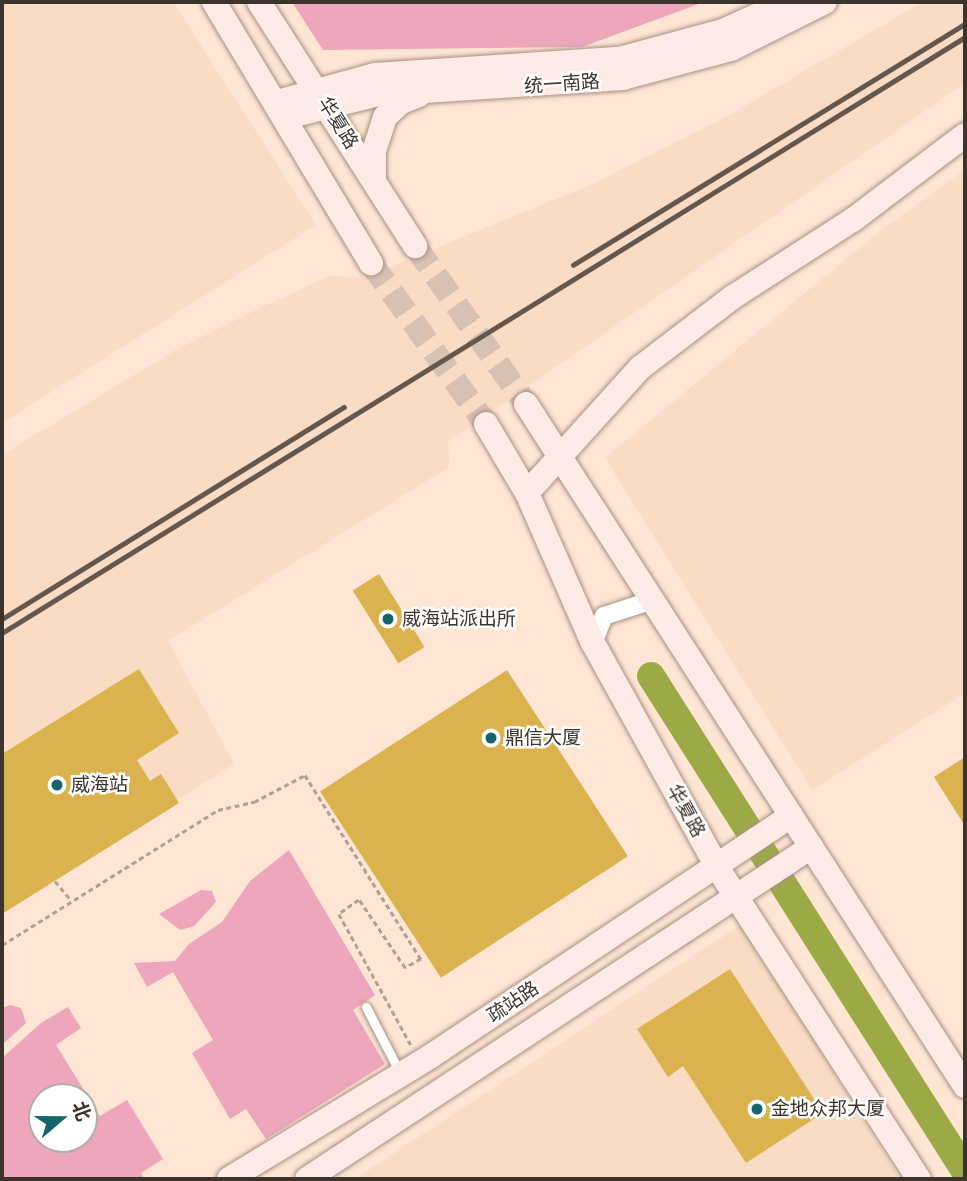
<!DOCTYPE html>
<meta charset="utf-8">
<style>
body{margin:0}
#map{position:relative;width:967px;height:1181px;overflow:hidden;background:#fee5d4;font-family:"Crimson Pro","Noto Sans SC",serif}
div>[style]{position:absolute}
.built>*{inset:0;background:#fadbc4}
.green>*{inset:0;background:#eda6bb}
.river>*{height:28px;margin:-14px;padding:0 14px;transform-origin:14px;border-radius:14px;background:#9caa45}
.building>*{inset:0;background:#dbb34e;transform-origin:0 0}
.secondary-tunnel>*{height:24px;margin-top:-12px;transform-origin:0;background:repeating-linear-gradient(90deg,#d7c1b2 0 24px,transparent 0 36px)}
.path>*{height:2.5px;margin-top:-1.25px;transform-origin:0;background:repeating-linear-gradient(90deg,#b29f92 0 5px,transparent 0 8.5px)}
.roads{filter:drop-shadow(0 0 2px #a79180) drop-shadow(0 0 2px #a79180)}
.lane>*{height:9px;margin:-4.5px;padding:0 4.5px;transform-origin:4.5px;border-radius:4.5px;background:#fff}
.street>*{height:18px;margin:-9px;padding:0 9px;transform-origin:9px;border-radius:9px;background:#fff}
.secondary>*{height:24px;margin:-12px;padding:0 12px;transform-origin:12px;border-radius:12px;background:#feeae7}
.rail>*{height:4.5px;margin:-2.25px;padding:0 2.25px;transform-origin:2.25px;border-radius:2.25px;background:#64584e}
.dots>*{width:19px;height:19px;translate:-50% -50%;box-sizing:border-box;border:4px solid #fff;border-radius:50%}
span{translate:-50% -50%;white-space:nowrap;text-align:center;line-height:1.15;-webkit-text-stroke:5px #fff;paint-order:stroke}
.street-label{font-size:19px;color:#3c332c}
.poi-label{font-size:19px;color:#3c332c}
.left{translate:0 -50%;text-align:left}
.frame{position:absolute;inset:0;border:4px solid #3c332c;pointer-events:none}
.north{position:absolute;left:28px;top:1083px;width:70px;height:70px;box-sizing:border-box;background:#fff;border:2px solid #b1adab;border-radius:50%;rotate:70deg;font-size:19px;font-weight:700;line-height:28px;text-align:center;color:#3c332c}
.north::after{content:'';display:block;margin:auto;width:24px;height:32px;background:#17656c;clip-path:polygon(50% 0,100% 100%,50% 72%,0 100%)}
</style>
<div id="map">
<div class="built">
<i style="clip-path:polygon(2px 2px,173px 2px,316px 225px,2px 423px)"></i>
<i style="clip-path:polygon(965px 2px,965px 83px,448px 442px,449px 467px,168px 641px,234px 764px,2px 909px,2px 455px,174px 351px,266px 305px,331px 276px,363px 278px,591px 185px,726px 117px,921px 3px)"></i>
<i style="clip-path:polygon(965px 170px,965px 693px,812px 790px,605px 458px,880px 231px)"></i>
<i style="clip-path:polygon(742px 924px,900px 1179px,355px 1179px)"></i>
</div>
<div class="green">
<i style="clip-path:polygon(292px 2px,704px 2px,582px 47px,323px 50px)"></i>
<i style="clip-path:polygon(289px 850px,375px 995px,353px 1010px,385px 1064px,266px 1139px,246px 1109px,230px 1119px,192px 1053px,213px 1040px,173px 972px,147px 987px,134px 963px,175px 961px,189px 944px,222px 922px,250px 881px)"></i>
<i style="clip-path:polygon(201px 890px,212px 891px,216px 902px,194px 926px,180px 930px,159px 914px)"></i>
<i style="clip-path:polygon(10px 1005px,21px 1008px,26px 1023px,2px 1045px,2px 1008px)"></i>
<i style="clip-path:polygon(evenodd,68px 1007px,81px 1028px,56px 1045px,100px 1116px,127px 1100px,163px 1159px,141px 1173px,144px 1179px,2px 1179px,2px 1058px,41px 1023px,68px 1007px,84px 1097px,84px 1139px,42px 1139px,42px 1097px,84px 1097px)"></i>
</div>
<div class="river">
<i style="left:651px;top:676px;width:586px;rotate:57.61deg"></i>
</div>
<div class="building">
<i style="left:379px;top:574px;width:86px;height:31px;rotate:58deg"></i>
<i style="clip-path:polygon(139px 669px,179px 733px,137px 760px,150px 781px,161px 774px,179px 803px,2px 914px,2px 754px)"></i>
<i style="left:507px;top:670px;width:222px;height:223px;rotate:57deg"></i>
<i style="clip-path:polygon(965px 757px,965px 826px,934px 777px)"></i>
<i style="clip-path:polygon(730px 969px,823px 1113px,746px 1163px,683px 1066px,668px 1077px,637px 1029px)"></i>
</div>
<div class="secondary-tunnel">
<i style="left:415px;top:246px;width:193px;rotate:54.9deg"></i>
<i style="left:371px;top:263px;width:198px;rotate:54.5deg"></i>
</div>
<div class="path">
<i style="left:55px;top:881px;width:25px;rotate:50deg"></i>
<i style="left:2px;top:945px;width:255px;rotate:-32deg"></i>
<i style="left:218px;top:810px;width:37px;rotate:-13deg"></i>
<i style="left:254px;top:802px;width:58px;rotate:-27.9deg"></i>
<i style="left:305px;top:775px;width:218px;rotate:57.8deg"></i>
<i style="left:421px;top:959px;width:18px;rotate:151deg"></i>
<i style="left:405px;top:968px;width:82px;rotate:-124.1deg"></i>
<i style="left:359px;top:900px;width:24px;rotate:145deg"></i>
<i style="left:339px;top:914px;width:149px;rotate:61.2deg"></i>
</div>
<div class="roads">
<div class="lane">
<i style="left:366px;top:1007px;width:74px;rotate:62.7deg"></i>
</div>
<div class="street">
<i style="left:593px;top:643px;width:29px;rotate:-68deg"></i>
<i style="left:604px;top:616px;width:52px;rotate:-18.1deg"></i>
</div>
<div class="secondary">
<i style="left:214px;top:2px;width:305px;rotate:59deg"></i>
<i style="left:259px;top:2px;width:290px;rotate:57.4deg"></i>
<i style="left:277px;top:102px;width:102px;rotate:-15.4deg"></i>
<i style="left:375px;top:75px;width:245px;rotate:-3.8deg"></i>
<i style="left:619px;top:59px;width:108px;rotate:-15.1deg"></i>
<i style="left:723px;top:31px;width:70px;rotate:-24.4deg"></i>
<i style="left:286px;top:117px;width:95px;rotate:-14deg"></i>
<i style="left:378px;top:94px;width:246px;rotate:-3.7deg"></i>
<i style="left:623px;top:78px;width:112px;rotate:-15deg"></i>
<i style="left:731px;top:49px;width:105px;rotate:-26.6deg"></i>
<i style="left:374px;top:181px;width:30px;rotate:-90deg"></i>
<i style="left:374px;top:151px;width:36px;rotate:-72deg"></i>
<i style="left:385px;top:117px;width:22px;rotate:-43deg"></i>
<i style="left:401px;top:102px;width:19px;rotate:-21deg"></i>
<i style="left:526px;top:404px;width:811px;rotate:57.23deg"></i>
<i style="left:486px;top:424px;width:80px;rotate:59.3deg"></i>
<i style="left:527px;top:493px;width:164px;rotate:66.3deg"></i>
<i style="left:593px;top:643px;width:256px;rotate:61deg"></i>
<i style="left:717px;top:867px;width:372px;rotate:57.1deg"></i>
<i style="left:527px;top:493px;width:169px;rotate:-47.9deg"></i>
<i style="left:640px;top:368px;width:117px;rotate:-37.4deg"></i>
<i style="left:733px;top:297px;width:144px;rotate:-32.8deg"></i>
<i style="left:854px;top:219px;width:139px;rotate:-37.1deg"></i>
<i style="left:229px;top:1179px;width:237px;rotate:-31.3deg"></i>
<i style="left:431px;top:1056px;width:433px;rotate:-33.7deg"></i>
<i style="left:307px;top:1179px;width:604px;rotate:-33.37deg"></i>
</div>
</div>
<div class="rail">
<i style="left:573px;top:265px;width:460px;rotate:-31.6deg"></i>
<i style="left:2px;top:619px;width:402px;rotate:-31.8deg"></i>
<i style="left:2px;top:633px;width:1133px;rotate:-31.75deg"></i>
</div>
<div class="dots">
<i style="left:388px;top:619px;background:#17656c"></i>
<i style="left:491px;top:738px;background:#17656c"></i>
<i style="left:57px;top:785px;background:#17656c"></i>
<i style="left:757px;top:1109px;background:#17656c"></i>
</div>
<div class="street-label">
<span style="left:562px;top:84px;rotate:-4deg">统一南路</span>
<span style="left:338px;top:123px;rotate:58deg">华夏路</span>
<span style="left:686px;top:811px;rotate:61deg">华夏路</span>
<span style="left:513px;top:1002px;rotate:-34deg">疏站路</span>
</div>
<div class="poi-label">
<span class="left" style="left:402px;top:619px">威海站派出所</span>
<span class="left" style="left:505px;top:738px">鼎信大厦</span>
<span class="left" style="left:71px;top:785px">威海站</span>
<span class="left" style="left:771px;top:1109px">金地众邦大厦</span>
</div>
<div class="frame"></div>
<div class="north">北</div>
</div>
